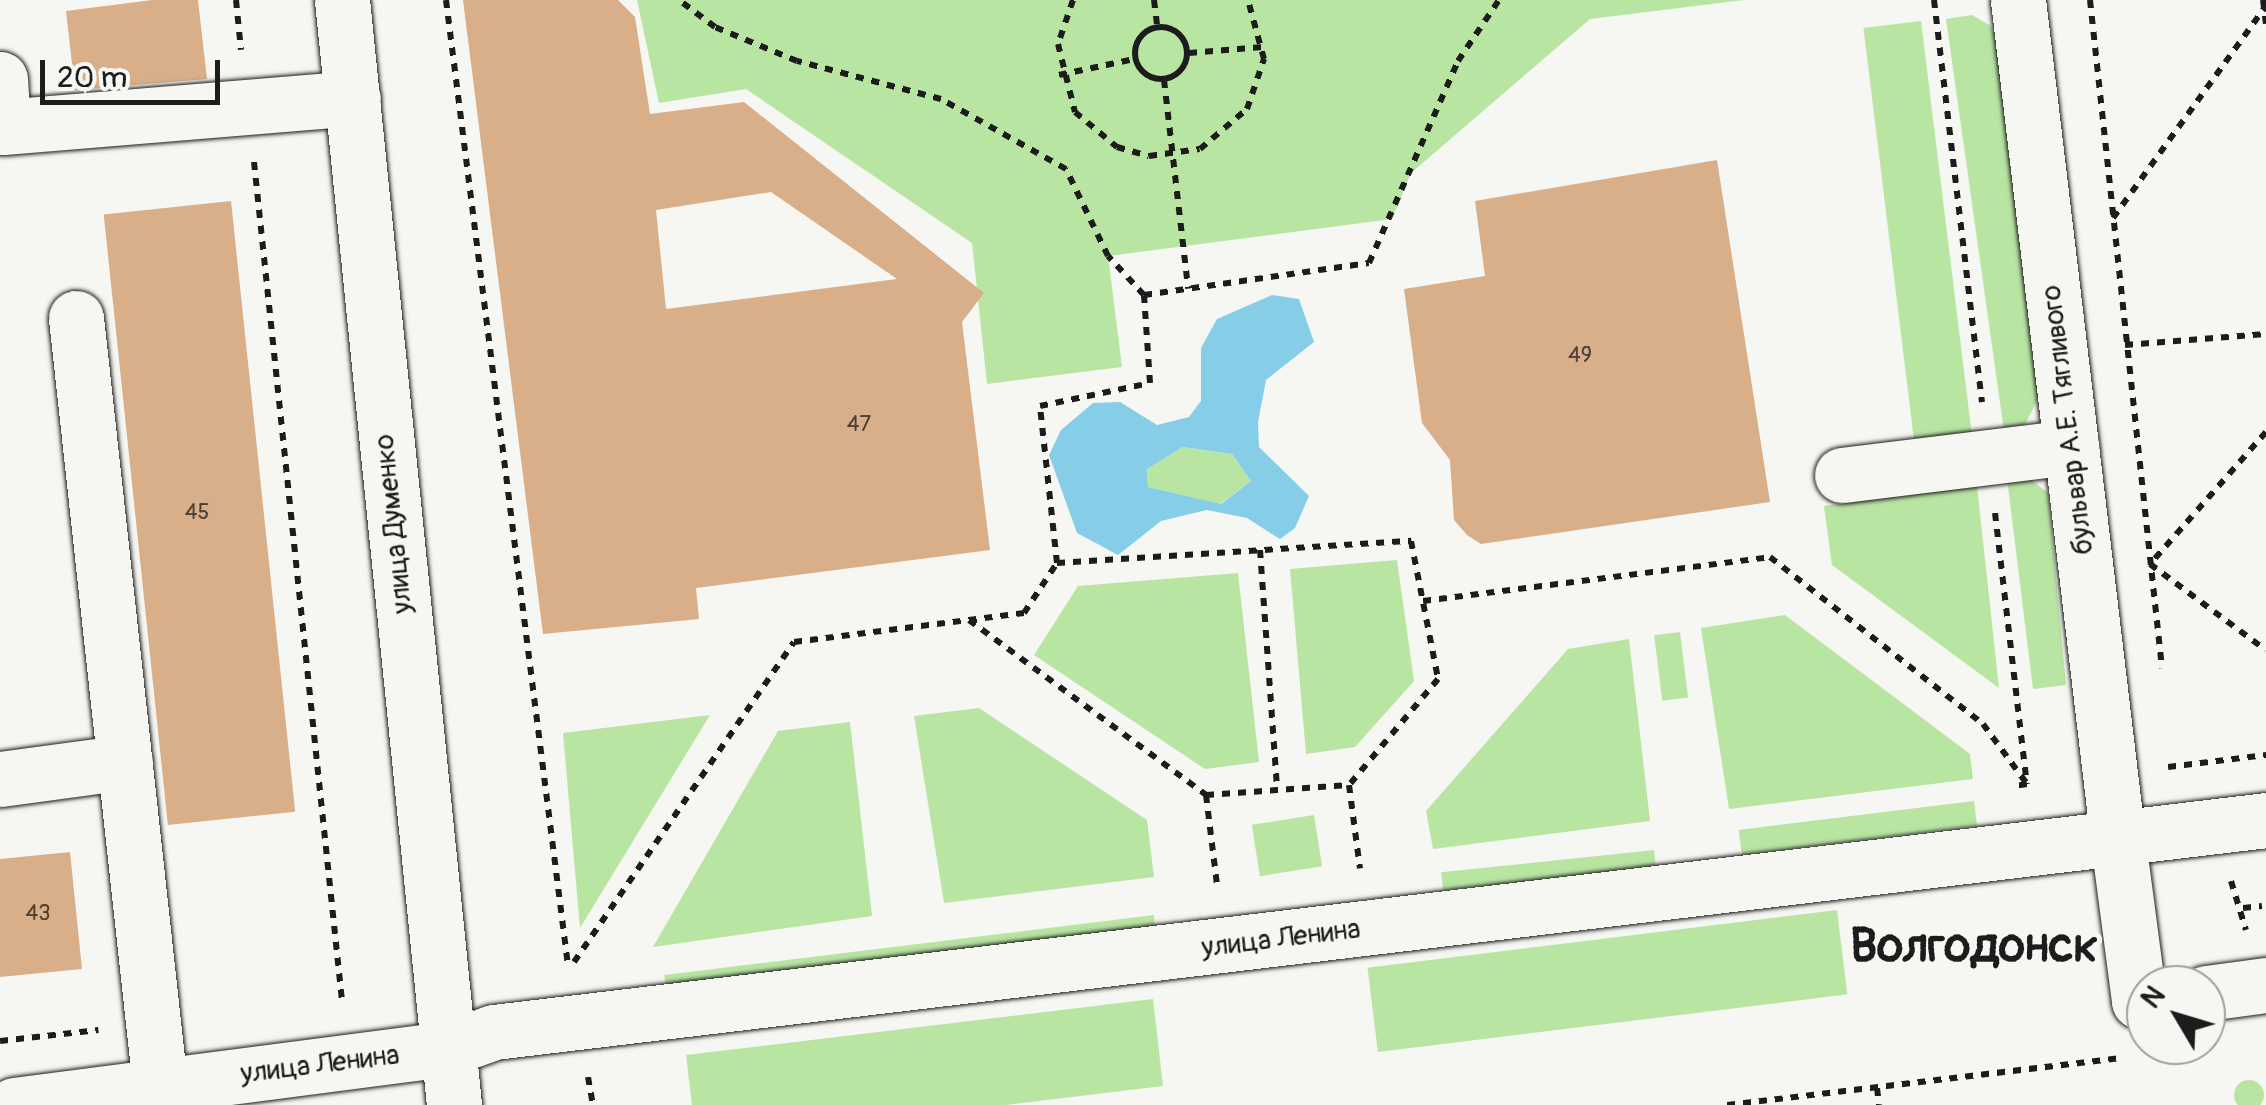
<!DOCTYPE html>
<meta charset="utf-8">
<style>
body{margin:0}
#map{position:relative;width:2266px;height:1105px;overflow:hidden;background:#f6f6f2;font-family:Pangolin,sans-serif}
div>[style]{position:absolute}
.green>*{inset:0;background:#b9e5a3;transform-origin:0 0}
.round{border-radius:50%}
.water>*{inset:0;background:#86cee7}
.building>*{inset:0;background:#d8af89;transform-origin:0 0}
.path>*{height:6px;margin-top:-3px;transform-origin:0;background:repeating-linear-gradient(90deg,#1c1c1c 0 8px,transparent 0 16px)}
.path>.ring{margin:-3px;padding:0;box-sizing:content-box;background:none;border:6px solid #1c1c1c;border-radius:50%}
.roads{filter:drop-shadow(0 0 2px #1c1c1c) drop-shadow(0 0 2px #1c1c1c)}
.minor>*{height:55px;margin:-27.5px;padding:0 27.5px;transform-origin:27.5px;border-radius:27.5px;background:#f6f6f2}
span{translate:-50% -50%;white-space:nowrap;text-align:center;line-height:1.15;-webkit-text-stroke:10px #f6f6f2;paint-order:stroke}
.number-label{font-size:22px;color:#4b4137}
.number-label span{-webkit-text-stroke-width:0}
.street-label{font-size:28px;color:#1c1c1c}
.town-label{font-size:48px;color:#1c1c1c;font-weight:700}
.north{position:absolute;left:2126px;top:965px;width:100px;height:100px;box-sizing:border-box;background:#f6f6f2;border:2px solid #9f9f9c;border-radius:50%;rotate:308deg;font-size:28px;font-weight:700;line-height:40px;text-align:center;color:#1c1c1c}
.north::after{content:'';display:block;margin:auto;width:35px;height:45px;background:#1c1c1c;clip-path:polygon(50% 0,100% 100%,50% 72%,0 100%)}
.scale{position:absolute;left:40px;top:60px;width:180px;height:45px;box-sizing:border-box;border:5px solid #1c1c1c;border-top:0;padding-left:12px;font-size:30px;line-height:35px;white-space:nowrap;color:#1c1c1c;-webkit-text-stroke:8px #f6f6f2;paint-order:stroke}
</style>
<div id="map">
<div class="green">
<i style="clip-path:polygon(637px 0,1744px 0,1590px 19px,1411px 173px,1392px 219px,1108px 256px,1122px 367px,987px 384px,972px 243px,746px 89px,659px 103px)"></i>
<i style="clip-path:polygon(1972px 15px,1991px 26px,1999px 48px,2039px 397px,2024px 426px,2004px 431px,1946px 19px)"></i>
<i style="left:1921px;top:21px;width:420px;height:58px;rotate:83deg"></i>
<i style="clip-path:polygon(1183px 447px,1232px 454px,1251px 481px,1220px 504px,1148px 487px,1147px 469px)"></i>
<i style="clip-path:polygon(2025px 475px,2048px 493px,2066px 685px,2033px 689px,2007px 478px)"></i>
<i style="clip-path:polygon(1977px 486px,1999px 688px,1832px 565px,1824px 506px)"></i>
<i style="clip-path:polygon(1397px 560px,1414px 681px,1355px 747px,1306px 754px,1290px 569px)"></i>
<i style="clip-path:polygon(1238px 573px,1259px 762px,1205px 769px,1034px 655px,1078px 586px)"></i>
<i style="clip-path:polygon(1785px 615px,1970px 754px,1973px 779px,1729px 809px,1701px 628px)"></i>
<i style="left:1680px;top:632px;width:66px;height:26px;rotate:83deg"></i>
<i style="clip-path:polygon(1629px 639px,1650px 821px,1433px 849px,1426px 811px,1568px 649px)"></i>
<i style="clip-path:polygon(979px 708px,1147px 820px,1154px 877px,944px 903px,914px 716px)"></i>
<i style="clip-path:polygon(710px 715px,580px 928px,563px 733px)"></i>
<i style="clip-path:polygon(850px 722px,872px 916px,653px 947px,778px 731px)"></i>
<i style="left:1974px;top:801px;width:25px;height:237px;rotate:83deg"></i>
<i style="left:1314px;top:815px;width:52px;height:63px;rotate:81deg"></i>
<i style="left:1654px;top:850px;width:18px;height:214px;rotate:84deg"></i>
<i style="left:1837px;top:910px;width:85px;height:473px;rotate:83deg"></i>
<i style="clip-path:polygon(1154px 915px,1155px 931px,668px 996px,664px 975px)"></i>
<i style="clip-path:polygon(1153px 999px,1163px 1086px,1006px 1105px,692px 1105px,686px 1055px)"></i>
<i class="round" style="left:2234px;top:1080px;width:30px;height:30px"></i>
</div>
<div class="water">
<i style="clip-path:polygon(evenodd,1272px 295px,1299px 299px,1314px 342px,1266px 380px,1258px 422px,1259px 447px,1309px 496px,1295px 528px,1280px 539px,1247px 518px,1207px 510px,1161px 521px,1118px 555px,1077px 533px,1049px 455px,1061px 430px,1093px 403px,1120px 402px,1157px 425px,1189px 417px,1201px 401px,1201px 348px,1217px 319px,1272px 295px,1183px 447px,1232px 454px,1251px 481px,1221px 504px,1148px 487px,1147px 469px,1183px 447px)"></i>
</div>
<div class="building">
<i style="clip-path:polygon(152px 0,198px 0,207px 79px,75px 90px,66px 11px)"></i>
<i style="clip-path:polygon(evenodd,463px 0,618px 0,635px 17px,650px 114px,744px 102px,984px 293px,962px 322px,990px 550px,696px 588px,699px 619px,543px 634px,463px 0,771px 192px,897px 279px,666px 309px,656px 210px,771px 192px)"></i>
<i style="clip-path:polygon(1717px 160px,1770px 502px,1481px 544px,1467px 535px,1454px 520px,1450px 460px,1422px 423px,1404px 289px,1485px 276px,1475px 201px)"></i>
<i style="left:231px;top:201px;width:614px;height:128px;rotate:84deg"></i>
<i style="clip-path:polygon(70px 852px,82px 969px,0 977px,0 859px)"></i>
</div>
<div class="path">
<i style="left:236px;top:0;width:50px;rotate:84.3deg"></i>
<i style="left:446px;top:0;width:974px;rotate:82.8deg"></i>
<i style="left:1073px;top:0;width:46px;rotate:108.8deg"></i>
<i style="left:1058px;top:44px;width:70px;rotate:76deg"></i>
<i style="left:1075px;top:112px;width:55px;rotate:39.8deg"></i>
<i style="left:1117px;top:147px;width:33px;rotate:16deg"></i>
<i style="left:1149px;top:156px;width:51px;rotate:-7.8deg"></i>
<i style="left:1200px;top:149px;width:62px;rotate:-40.4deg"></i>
<i style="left:1247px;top:109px;width:53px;rotate:-71.2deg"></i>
<i style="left:1264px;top:59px;width:61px;rotate:-105.2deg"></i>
<i style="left:1154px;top:0;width:26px;rotate:83deg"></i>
<i style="left:1934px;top:0;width:405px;rotate:83.2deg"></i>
<i style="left:2090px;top:0;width:672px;rotate:83.85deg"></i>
<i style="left:2263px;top:0;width:24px;rotate:83deg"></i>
<i class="ring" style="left:1135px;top:27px;width:46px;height:46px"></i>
<i style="left:1189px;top:53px;width:74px;rotate:-4.6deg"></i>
<i style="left:1059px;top:75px;width:77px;rotate:-12deg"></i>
<i style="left:1164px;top:80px;width:210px;rotate:83.4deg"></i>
<i style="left:254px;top:162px;width:844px;rotate:84.01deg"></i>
<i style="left:2113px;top:218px;width:261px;rotate:-54.2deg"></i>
<i style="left:1144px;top:295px;width:227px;rotate:-8.1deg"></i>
<i style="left:1369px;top:263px;width:221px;rotate:-66.2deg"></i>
<i style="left:1458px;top:61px;width:73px;rotate:-56.1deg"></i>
<i style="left:2125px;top:345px;width:141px;rotate:-4.5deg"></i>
<i style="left:2266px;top:432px;width:176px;rotate:131.3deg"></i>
<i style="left:2150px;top:564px;width:144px;rotate:36.6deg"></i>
<i style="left:1995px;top:513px;width:273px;rotate:83.3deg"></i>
<i style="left:1260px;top:550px;width:238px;rotate:85.9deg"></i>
<i style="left:1057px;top:563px;width:355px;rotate:-3.6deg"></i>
<i style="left:1411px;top:541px;width:141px;rotate:78.9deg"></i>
<i style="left:1438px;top:679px;width:138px;rotate:130deg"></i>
<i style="left:1349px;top:785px;width:84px;rotate:82.5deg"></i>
<i style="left:1423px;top:601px;width:350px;rotate:-7.2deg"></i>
<i style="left:1770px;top:557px;width:271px;rotate:38.1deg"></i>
<i style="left:1983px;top:724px;width:74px;rotate:53.7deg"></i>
<i style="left:2027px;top:784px;width:12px;rotate:171deg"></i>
<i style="left:969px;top:620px;width:295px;rotate:36.4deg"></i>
<i style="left:1206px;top:795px;width:91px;rotate:83deg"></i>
<i style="left:2168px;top:767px;width:99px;rotate:-7deg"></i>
<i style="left:1206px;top:795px;width:143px;rotate:-4deg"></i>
<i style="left:2231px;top:881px;width:51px;rotate:73deg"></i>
<i style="left:2243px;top:908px;width:19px;rotate:-6deg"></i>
<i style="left:574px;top:962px;width:388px;rotate:-55.5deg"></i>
<i style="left:794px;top:642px;width:232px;rotate:-7.2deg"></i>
<i style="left:1024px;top:613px;width:60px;rotate:-56.6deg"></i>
<i style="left:1057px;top:563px;width:158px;rotate:-96.2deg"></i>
<i style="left:1040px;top:406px;width:112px;rotate:-11.8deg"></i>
<i style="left:1150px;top:383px;width:88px;rotate:-93.9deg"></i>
<i style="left:1144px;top:295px;width:53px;rotate:-132.7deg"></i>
<i style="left:1108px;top:256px;width:97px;rotate:-115.8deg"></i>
<i style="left:1066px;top:169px;width:143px;rotate:-150.8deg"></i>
<i style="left:941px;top:99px;width:149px;rotate:-165.2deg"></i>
<i style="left:797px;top:61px;width:89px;rotate:-157.5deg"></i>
<i style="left:715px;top:27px;width:45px;rotate:-143.1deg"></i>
<i style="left:0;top:1041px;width:99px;rotate:-6.4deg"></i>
<i style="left:588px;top:1077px;width:28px;rotate:80deg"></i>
<i style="left:1877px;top:1088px;width:17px;rotate:83deg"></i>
<i style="left:1727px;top:1105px;width:399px;rotate:-6.8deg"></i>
</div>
<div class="roads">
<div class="minor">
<i style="left:342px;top:0;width:1111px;rotate:84.21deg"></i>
<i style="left:2018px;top:0;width:847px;rotate:83.22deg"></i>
<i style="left:2118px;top:841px;width:161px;rotate:82.5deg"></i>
<i style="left:2139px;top:1001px;width:7px;rotate:-8deg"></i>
<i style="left:0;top:79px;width:48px;rotate:86.4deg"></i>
<i style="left:3px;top:127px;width:351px;rotate:-4.7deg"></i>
<i style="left:76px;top:318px;width:773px;rotate:83.76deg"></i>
<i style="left:1842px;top:475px;width:231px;rotate:-7deg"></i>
<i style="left:0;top:779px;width:126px;rotate:-7.7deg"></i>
<i style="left:2206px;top:993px;width:61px;rotate:-7.6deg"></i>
<i style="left:14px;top:1105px;width:437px;rotate:-7.4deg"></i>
<i style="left:447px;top:1049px;width:50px;rotate:-19.9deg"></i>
<i style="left:494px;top:1032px;width:1785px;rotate:-6.82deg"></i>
</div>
</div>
<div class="number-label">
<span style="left:1580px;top:356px">49</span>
<span style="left:859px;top:425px">47</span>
<span style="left:197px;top:513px">45</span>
<span style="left:38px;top:914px">43</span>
</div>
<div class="street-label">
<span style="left:2068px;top:420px;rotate:-97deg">бульвар А.Е. Тягливого</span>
<span style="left:394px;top:524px;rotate:-96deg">улица Думенко</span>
<span style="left:1281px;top:939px;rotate:-7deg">улица Ленина</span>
<span style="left:320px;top:1065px;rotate:-7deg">улица Ленина</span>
</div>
<div class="town-label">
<span style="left:1974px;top:947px">Волгодонск</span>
</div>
<div class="north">N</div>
<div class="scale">20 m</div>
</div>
